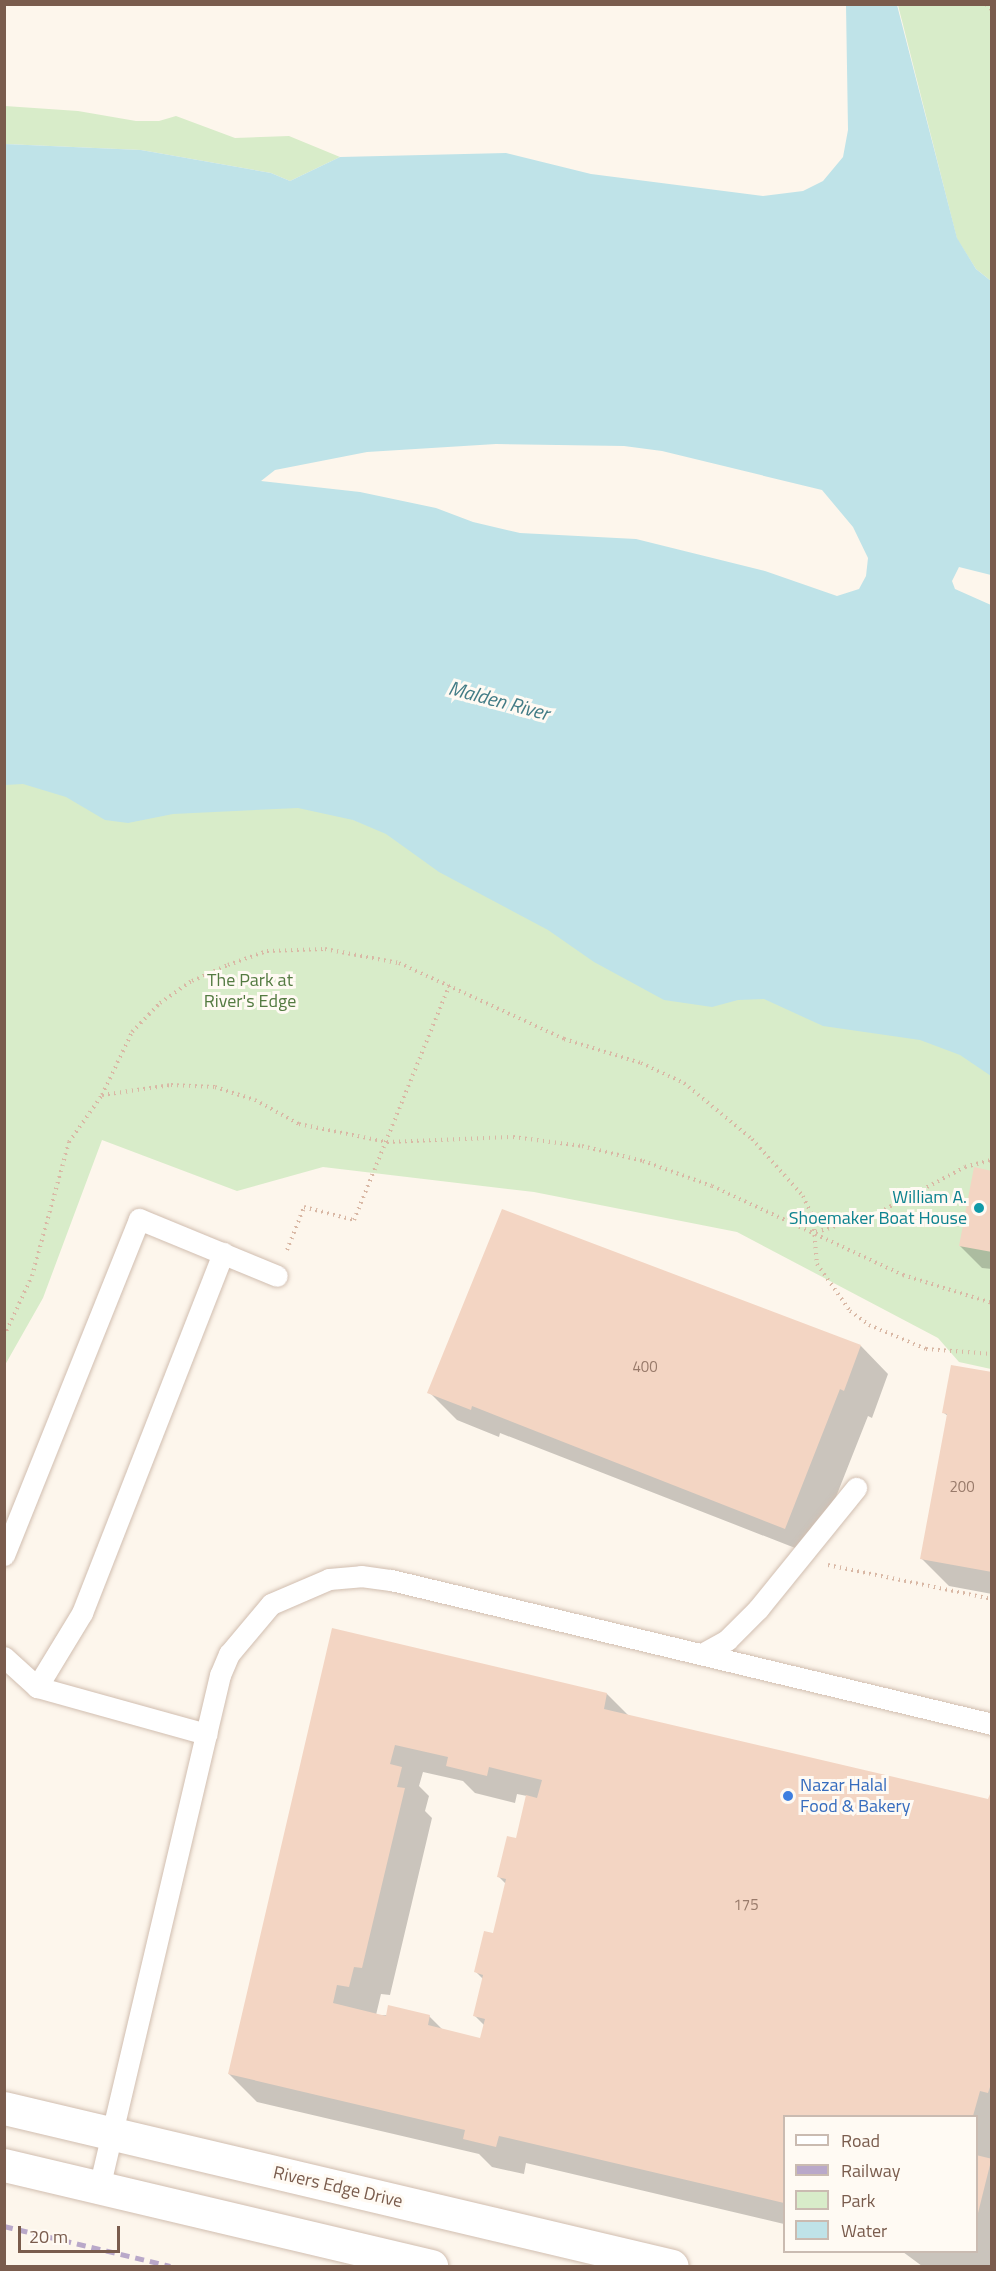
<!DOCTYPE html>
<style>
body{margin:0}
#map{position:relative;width:996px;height:2271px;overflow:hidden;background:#fdf6ec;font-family:"Titillium Web",sans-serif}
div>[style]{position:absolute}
.green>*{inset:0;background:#d8ecc9}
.water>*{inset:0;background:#bfe3e8}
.shadow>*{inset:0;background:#0003}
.building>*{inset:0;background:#f3d5c3;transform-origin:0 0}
.path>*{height:4px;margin-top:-2px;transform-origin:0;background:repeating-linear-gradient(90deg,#d9b8a5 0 1.5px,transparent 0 6px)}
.roads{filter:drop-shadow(0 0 2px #d1beb0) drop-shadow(0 0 2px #d1beb0)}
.service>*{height:21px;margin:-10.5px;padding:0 10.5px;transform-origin:10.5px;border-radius:10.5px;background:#fff}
.secondary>*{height:33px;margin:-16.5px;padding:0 16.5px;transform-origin:16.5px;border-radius:16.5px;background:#fff}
.rail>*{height:4.5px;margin-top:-2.25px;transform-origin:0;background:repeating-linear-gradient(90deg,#b9a8c9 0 9px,transparent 0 15px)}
.dots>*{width:16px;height:16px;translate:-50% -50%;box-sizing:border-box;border:3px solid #fffaf3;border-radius:50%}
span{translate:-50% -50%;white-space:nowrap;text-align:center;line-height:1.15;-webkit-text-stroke:6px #fffaf3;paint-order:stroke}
.number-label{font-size:15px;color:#987a6a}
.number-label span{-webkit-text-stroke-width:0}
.park-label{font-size:18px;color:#537a41}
.culture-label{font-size:18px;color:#0d838f}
.right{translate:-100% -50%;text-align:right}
.shop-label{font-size:18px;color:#366cbe}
.left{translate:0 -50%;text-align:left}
.street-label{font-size:18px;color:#7a5c4d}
.water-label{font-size:20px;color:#437c86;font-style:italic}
.frame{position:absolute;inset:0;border:6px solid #7a5c4d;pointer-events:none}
.legend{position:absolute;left:783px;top:2115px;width:195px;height:138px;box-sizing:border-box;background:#fffaf3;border:2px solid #cabbb1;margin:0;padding:8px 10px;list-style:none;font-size:18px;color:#7a5c4d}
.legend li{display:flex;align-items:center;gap:12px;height:30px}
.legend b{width:30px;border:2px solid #cabbb1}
.scale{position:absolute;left:18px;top:2226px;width:102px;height:27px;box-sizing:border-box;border:3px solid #7a5c4d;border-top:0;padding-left:8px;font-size:18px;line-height:21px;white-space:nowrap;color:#7a5c4d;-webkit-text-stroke:4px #fffaf3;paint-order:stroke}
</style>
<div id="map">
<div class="green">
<i style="clip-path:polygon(898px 5px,991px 5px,991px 281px,976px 269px,957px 239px)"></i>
<i style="clip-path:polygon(5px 106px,78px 111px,136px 121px,159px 121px,176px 116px,235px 138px,289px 136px,340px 157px,290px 181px,271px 173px,141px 150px,5px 144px)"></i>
<i style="clip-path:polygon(5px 777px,300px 798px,768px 988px,903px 1023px,991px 1060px,991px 1369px,959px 1362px,938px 1338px,737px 1232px,534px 1192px,323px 1167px,237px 1191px,102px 1140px,43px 1298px,5px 1365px)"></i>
</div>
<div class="water">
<i style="clip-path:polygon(evenodd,846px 5px,897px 5px,957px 238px,976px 269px,991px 281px,991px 575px,959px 567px,952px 581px,955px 589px,991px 605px,991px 1076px,960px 1055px,920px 1040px,823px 1026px,764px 999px,738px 1000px,712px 1007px,664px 1000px,594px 962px,548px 930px,439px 872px,386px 834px,353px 820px,298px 808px,173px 814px,128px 823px,105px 820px,66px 797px,23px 784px,5px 785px,5px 144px,141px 150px,271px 173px,290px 181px,340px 157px,506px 153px,591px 174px,763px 196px,803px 191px,823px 181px,843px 157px,848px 130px,846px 5px,496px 444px,624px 446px,662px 451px,822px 490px,853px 527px,868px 558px,866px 576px,859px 589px,837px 596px,765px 571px,636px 539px,520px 533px,473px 522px,436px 508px,360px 492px,261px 481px,275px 470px,367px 452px,496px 444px)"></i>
</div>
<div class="shadow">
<i style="clip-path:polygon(992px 1172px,992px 1269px,982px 1268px,960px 1246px)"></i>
<i style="clip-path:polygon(861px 1346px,888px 1374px,872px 1418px,868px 1416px,813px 1555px,500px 1433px,499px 1437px,457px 1420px,429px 1392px)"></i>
<i style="clip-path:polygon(992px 1374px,992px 1594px,949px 1586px,921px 1558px,948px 1416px,944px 1413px)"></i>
<i style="clip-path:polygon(evenodd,333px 1630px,607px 1694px,630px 1717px,989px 1801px,992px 1792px,992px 2266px,922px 2266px,903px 2252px,976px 2252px,976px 2116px,784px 2116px,784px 2224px,526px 2163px,524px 2174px,492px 2167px,479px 2154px,257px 2102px,229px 2074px,333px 1630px,423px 1772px,463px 1781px,475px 1793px,515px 1803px,517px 1794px,527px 1796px,517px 1840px,499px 1877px,506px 1884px,494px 1935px,476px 1972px,484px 1980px,475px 2016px,484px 2025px,481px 2039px,444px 2031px,429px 2016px,376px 2015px,381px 1994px,390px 1995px,432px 1818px,425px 1811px,429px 1796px,419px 1786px,423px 1772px)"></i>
</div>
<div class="building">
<i style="clip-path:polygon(974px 1167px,992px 1171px,992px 1252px,959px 1246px)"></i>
<i style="clip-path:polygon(502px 1209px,861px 1345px,844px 1391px,840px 1389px,785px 1529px,472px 1406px,471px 1410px,427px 1393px)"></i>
<i style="clip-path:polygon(951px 1365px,992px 1372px,992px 1572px,920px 1559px,947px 1414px,942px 1413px)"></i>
<i style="clip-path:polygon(evenodd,332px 1628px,607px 1693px,604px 1709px,988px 1799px,992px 1789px,992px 2081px,988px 2093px,980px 2091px,973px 2116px,784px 2116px,784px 2203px,499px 2136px,496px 2147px,463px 2139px,465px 2130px,228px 2074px,332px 1628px,395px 1745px,448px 1757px,446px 1766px,487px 1776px,489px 1767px,542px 1780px,537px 1798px,526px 1795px,516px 1838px,507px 1836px,497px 1877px,506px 1879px,493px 1933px,484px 1931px,474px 1972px,483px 1975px,473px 2016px,485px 2019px,480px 2038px,428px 2025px,430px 2015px,388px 2005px,386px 2016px,333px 2003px,337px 1985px,349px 1987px,354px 1967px,362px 1968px,405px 1788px,397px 1787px,402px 1767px,390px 1764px,395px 1745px)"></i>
<i style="left:976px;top:2155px;width:16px;height:92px;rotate:14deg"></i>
</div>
<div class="path">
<i style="left:986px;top:4px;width:8px;rotate:45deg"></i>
<i style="left:102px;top:1095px;width:70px;rotate:-8.2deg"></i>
<i style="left:171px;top:1085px;width:44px;rotate:2.6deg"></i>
<i style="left:215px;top:1087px;width:42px;rotate:18deg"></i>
<i style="left:255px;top:1100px;width:50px;rotate:28.6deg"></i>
<i style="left:299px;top:1124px;width:90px;rotate:11.6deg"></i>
<i style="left:387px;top:1142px;width:126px;rotate:-2.3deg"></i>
<i style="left:513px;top:1137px;width:70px;rotate:7.4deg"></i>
<i style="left:582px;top:1146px;width:63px;rotate:13.8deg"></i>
<i style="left:643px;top:1161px;width:73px;rotate:19.9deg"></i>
<i style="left:712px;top:1186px;width:211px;rotate:25deg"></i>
<i style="left:903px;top:1275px;width:93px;rotate:17.5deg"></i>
<i style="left:816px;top:1232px;width:60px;rotate:-16.3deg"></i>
<i style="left:874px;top:1215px;width:103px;rotate:-27.8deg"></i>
<i style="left:965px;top:1167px;width:28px;rotate:-15deg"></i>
<i style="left:287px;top:1250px;width:46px;rotate:-68.4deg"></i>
<i style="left:304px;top:1207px;width:52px;rotate:14.6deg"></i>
<i style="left:354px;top:1220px;width:255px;rotate:-67.9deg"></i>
<i style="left:4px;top:1336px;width:66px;rotate:-65deg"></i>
<i style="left:32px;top:1276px;width:139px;rotate:-74.6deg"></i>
<i style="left:69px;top:1142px;width:57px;rotate:-54.9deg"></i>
<i style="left:102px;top:1095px;width:70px;rotate:-64.5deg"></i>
<i style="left:132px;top:1032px;width:40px;rotate:-46deg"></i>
<i style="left:160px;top:1003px;width:39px;rotate:-35deg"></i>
<i style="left:192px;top:981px;width:39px;rotate:-24deg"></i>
<i style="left:228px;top:965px;width:41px;rotate:-19.7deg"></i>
<i style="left:267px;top:951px;width:58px;rotate:-2deg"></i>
<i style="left:325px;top:949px;width:75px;rotate:10.7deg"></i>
<i style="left:399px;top:963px;width:182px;rotate:24.7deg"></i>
<i style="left:564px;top:1039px;width:81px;rotate:17.3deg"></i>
<i style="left:641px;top:1063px;width:47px;rotate:24.9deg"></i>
<i style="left:684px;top:1083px;width:88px;rotate:39.5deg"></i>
<i style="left:752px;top:1139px;width:76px;rotate:48.2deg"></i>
<i style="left:803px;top:1196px;width:23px;rotate:65deg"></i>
<i style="left:813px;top:1217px;width:47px;rotate:85.1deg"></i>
<i style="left:817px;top:1264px;width:57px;rotate:54.9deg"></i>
<i style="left:850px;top:1311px;width:24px;rotate:36deg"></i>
<i style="left:869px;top:1325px;width:62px;rotate:22.8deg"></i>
<i style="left:926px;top:1349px;width:66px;rotate:4.3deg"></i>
<i style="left:828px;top:1565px;width:167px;rotate:11.7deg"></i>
</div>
<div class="roads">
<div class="service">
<i style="left:4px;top:1555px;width:362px;rotate:-68.1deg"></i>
<i style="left:139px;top:1219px;width:149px;rotate:22.4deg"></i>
<i style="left:702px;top:1654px;width:29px;rotate:-29deg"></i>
<i style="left:727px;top:1640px;width:44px;rotate:-45deg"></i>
<i style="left:758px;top:1609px;width:156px;rotate:-51deg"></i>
<i style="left:4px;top:1657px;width:45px;rotate:42.3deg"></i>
<i style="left:37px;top:1687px;width:176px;rotate:15.5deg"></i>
<i style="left:37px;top:1687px;width:87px;rotate:-58.7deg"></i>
<i style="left:82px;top:1613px;width:387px;rotate:-68.6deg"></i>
<i style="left:99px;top:2188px;width:527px;rotate:-76.73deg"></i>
<i style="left:220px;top:1675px;width:23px;rotate:-67deg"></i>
<i style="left:229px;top:1654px;width:65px;rotate:-50deg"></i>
<i style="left:271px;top:1604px;width:63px;rotate:-23.3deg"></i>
<i style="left:329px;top:1579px;width:32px;rotate:-5deg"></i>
<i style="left:361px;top:1576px;width:30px;rotate:8deg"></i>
<i style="left:391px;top:1580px;width:618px;rotate:13.47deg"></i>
</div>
<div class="secondary">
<i style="left:4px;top:2108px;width:686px;rotate:13.31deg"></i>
<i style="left:4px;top:2165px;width:439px;rotate:13.3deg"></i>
</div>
</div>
<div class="rail">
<i style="left:4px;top:2226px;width:171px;rotate:13.5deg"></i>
</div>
<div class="dots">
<i style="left:979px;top:1208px;background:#0f9aa8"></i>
<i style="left:788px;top:1796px;background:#3f7fe0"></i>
</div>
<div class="number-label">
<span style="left:645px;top:1367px">400</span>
<span style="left:962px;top:1487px">200</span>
<span style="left:746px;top:1905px">175</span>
</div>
<div class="park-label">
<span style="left:250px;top:991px">The Park at<br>River's Edge</span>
</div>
<div class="culture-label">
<span class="right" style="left:967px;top:1208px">William A.<br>Shoemaker Boat House</span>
</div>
<div class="shop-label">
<span class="left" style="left:800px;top:1796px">Nazar Halal<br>Food &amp; Bakery</span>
</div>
<div class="street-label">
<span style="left:338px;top:2187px;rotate:13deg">Rivers Edge Drive</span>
</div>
<div class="water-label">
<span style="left:499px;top:700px;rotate:15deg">Malden River</span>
</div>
<div class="frame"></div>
<ul class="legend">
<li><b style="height:8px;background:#fff"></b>Road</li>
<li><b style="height:8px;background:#b9a8c9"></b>Railway</li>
<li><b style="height:16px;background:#d8ecc9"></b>Park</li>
<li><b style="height:16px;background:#bfe3e8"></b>Water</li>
</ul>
<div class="scale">20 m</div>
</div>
